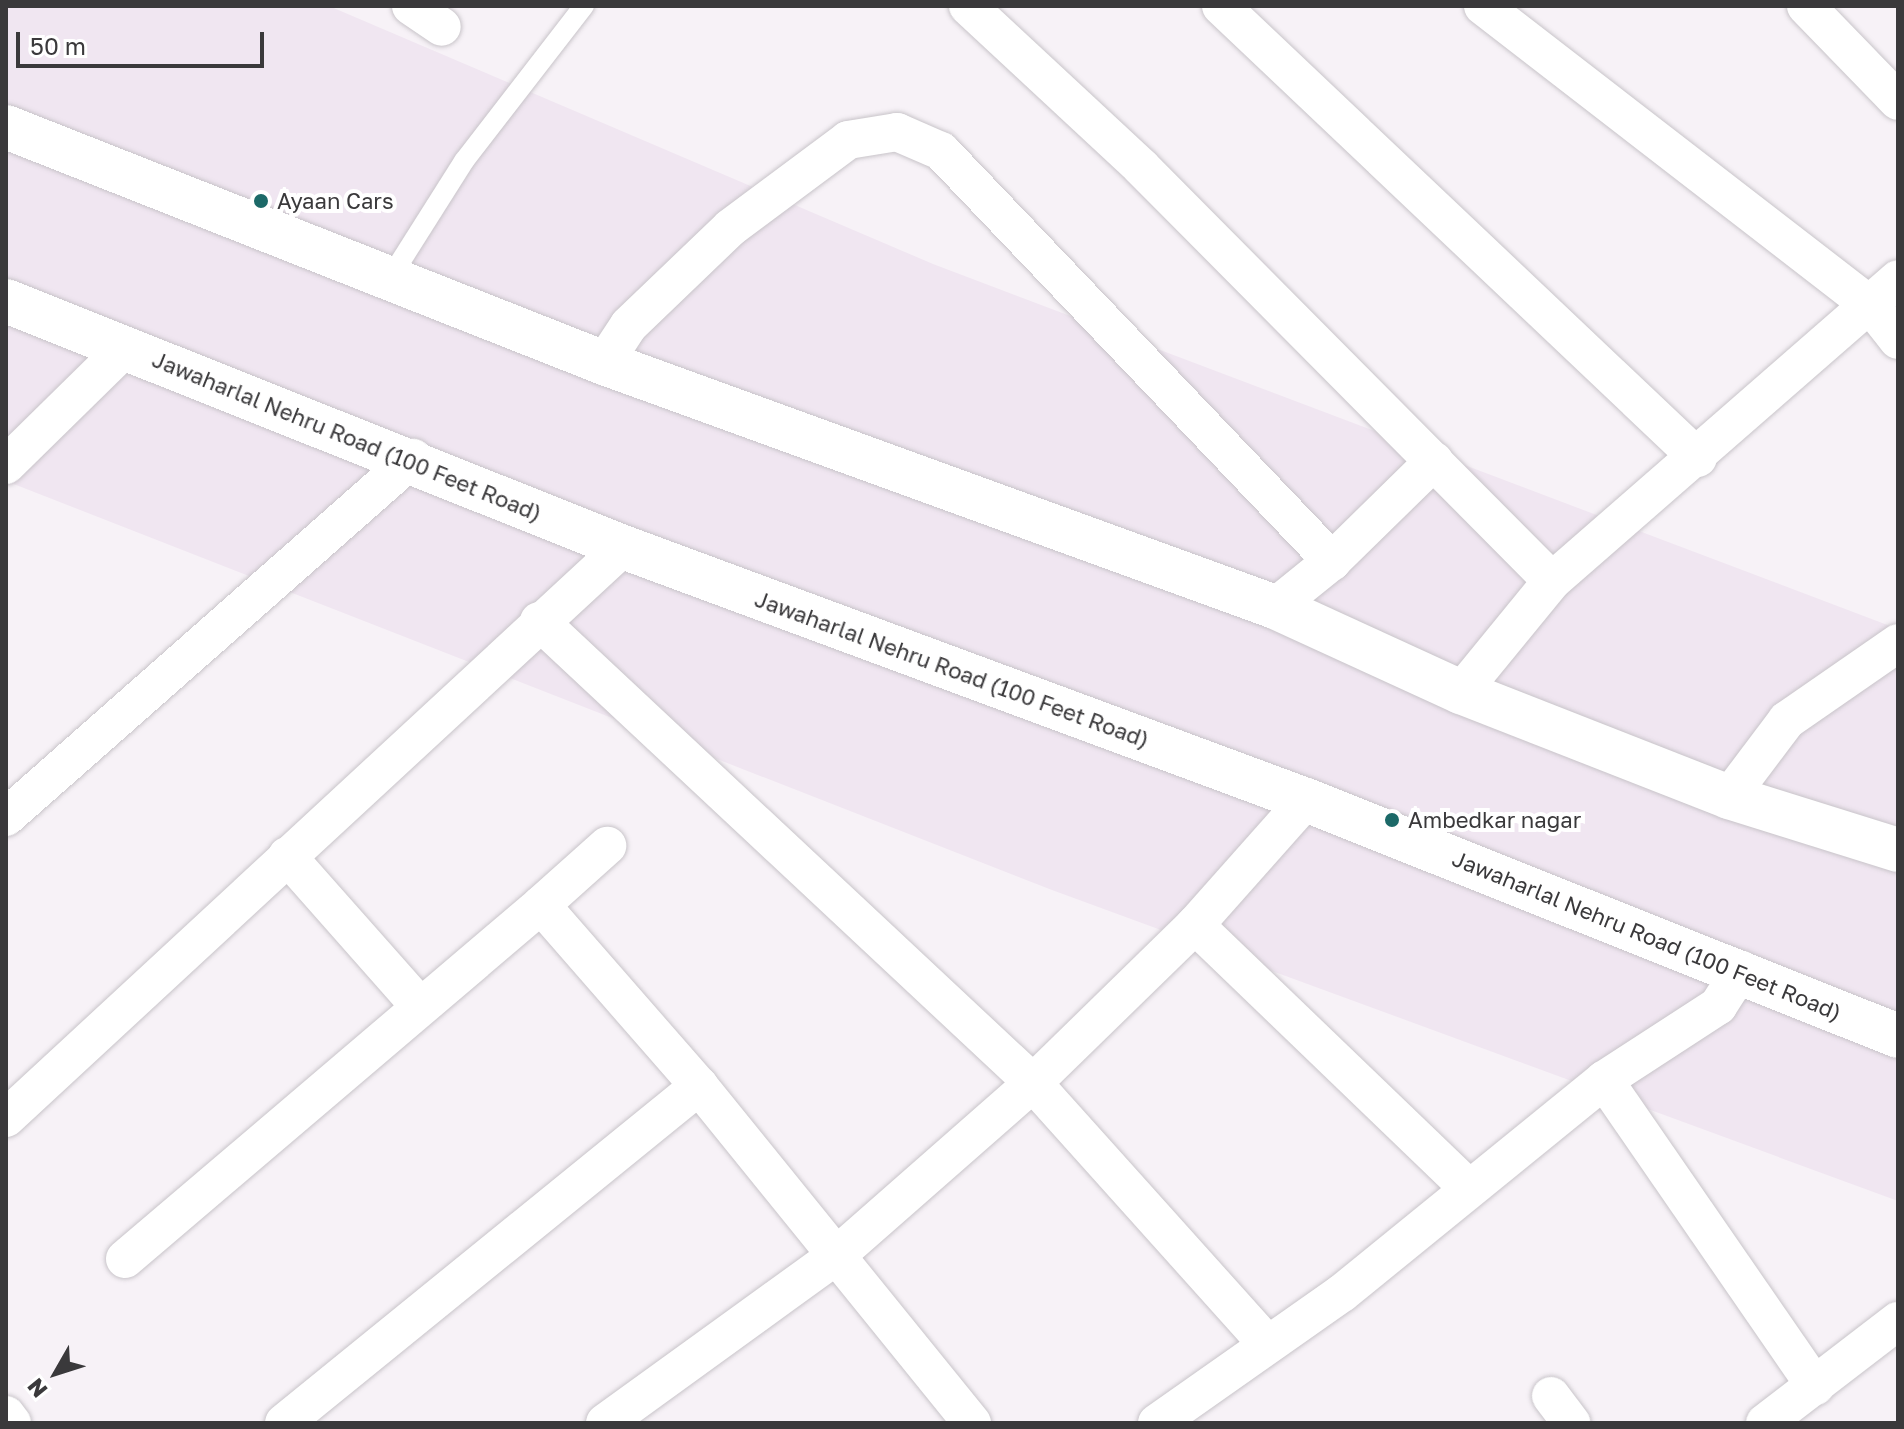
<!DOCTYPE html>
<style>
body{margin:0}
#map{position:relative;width:1904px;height:1429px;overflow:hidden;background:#f7f2f7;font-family:"Golos Text",sans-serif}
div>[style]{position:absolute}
.built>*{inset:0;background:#f0e6f1}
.roads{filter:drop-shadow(0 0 2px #c8c4c9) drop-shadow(0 0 2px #c8c4c9)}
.lane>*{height:20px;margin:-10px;padding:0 10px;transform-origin:10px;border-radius:10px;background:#fff}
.street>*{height:38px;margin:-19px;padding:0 19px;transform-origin:19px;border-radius:19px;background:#fff}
.primary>*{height:44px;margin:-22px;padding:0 22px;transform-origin:22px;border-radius:22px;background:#fff}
.dots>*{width:22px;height:22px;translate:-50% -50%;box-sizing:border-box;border:4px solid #fff;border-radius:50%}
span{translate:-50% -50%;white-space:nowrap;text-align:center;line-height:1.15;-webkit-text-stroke:8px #fff;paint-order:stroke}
.poi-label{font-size:22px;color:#3a393b}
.left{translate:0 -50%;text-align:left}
.street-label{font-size:22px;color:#3a393b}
.frame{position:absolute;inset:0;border:8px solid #3a393b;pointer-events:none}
.north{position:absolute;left:16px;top:1333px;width:80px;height:80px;-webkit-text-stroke:6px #fff;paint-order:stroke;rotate:231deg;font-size:22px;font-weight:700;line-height:32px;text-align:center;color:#3a393b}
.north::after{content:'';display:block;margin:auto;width:28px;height:36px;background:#3a393b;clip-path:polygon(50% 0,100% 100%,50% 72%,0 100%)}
.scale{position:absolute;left:16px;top:32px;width:248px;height:36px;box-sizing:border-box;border:4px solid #3a393b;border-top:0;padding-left:10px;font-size:24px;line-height:28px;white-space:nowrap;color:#3a393b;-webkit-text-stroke:6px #fff;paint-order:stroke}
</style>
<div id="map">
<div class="built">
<i style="clip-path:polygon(6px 6px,329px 6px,933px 264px,1898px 629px,1898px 1201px,1052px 890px,6px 481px)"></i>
</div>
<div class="roads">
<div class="lane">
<i style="left:392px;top:275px;width:135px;rotate:-57.7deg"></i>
<i style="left:464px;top:161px;width:196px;rotate:-52.3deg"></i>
</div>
<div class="street">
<i style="left:411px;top:6px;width:37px;rotate:34deg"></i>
<i style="left:968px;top:6px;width:236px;rotate:42.9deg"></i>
<i style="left:1141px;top:167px;width:583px;rotate:45.21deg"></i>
<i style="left:1221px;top:6px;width:657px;rotate:43.46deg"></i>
<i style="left:1483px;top:6px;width:492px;rotate:37.7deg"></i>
<i style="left:1872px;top:307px;width:42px;rotate:51.8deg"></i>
<i style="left:1806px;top:6px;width:132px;rotate:45.9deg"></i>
<i style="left:604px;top:363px;width:45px;rotate:-56.7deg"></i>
<i style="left:629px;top:325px;width:140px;rotate:-43.8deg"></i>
<i style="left:730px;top:228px;width:147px;rotate:-36.7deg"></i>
<i style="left:848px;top:140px;width:50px;rotate:-9.3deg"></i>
<i style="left:897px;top:132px;width:48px;rotate:23.4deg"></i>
<i style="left:941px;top:151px;width:567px;rotate:46.36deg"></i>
<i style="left:1332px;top:561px;width:143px;rotate:-44.4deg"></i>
<i style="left:6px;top:465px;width:167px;rotate:-44.5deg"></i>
<i style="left:1275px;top:607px;width:73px;rotate:-38.9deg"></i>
<i style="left:539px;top:621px;width:676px;rotate:43.08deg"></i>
<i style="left:1033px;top:1083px;width:351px;rotate:48.1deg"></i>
<i style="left:1461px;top:692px;width:144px;rotate:-50.7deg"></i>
<i style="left:1552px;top:581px;width:459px;rotate:-41.1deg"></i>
<i style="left:1729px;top:797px;width:96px;rotate:-53deg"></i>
<i style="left:1787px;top:720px;width:135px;rotate:-34.7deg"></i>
<i style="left:6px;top:817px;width:543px;rotate:-41.41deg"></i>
<i style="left:287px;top:856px;width:198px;rotate:48.5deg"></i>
<i style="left:541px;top:905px;width:89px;rotate:-41.8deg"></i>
<i style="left:1195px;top:925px;width:378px;rotate:43.9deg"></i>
<i style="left:1604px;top:1080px;width:372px;rotate:55.4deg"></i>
<i style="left:6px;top:1118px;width:841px;rotate:-42.78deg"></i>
<i style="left:125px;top:1259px;width:546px;rotate:-40.4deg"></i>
<i style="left:541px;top:905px;width:240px;rotate:48.9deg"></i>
<i style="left:699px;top:1086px;width:434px;rotate:51deg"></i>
<i style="left:1551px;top:1396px;width:34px;rotate:53deg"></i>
<i style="left:6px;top:1415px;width:10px;rotate:53deg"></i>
<i style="left:284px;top:1423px;width:535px;rotate:-39.08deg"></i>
<i style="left:605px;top:1423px;width:286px;rotate:-35.9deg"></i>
<i style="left:837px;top:1255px;width:261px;rotate:-41.3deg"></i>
<i style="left:1033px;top:1083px;width:226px;rotate:-44.3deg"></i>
<i style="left:1195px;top:925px;width:167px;rotate:-48.4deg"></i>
<i style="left:1157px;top:1423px;width:226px;rotate:-35.1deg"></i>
<i style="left:1342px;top:1293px;width:338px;rotate:-39.1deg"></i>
<i style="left:1604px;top:1080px;width:136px;rotate:-33deg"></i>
<i style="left:1718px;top:1006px;width:43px;rotate:-57.4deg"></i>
<i style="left:1765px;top:1423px;width:168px;rotate:-37.5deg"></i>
</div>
<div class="primary">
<i style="left:6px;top:127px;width:643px;rotate:21.54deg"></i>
<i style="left:604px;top:363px;width:714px;rotate:19.98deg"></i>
<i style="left:1275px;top:607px;width:205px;rotate:24.6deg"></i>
<i style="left:1461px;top:692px;width:288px;rotate:21.4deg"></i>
<i style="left:1729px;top:797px;width:177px;rotate:17.4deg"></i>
<i style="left:6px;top:301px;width:664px;rotate:21.74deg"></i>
<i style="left:623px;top:547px;width:728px;rotate:20.33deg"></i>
<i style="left:1306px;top:800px;width:637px;rotate:21.73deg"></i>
</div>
</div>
<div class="dots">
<i style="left:261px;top:201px;background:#1c6968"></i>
<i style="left:1392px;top:820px;background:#1c6968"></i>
</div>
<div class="poi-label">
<span class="left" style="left:277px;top:201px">Ayaan Cars</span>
<span class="left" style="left:1408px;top:820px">Ambedkar nagar</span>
</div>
<div class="street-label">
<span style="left:347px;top:436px;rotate:22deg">Jawaharlal Nehru Road (100 Feet Road)</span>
<span style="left:952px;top:669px;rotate:20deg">Jawaharlal Nehru Road (100 Feet Road)</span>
<span style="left:1647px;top:935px;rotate:22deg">Jawaharlal Nehru Road (100 Feet Road)</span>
</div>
<div class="frame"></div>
<div class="north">N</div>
<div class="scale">50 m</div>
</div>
